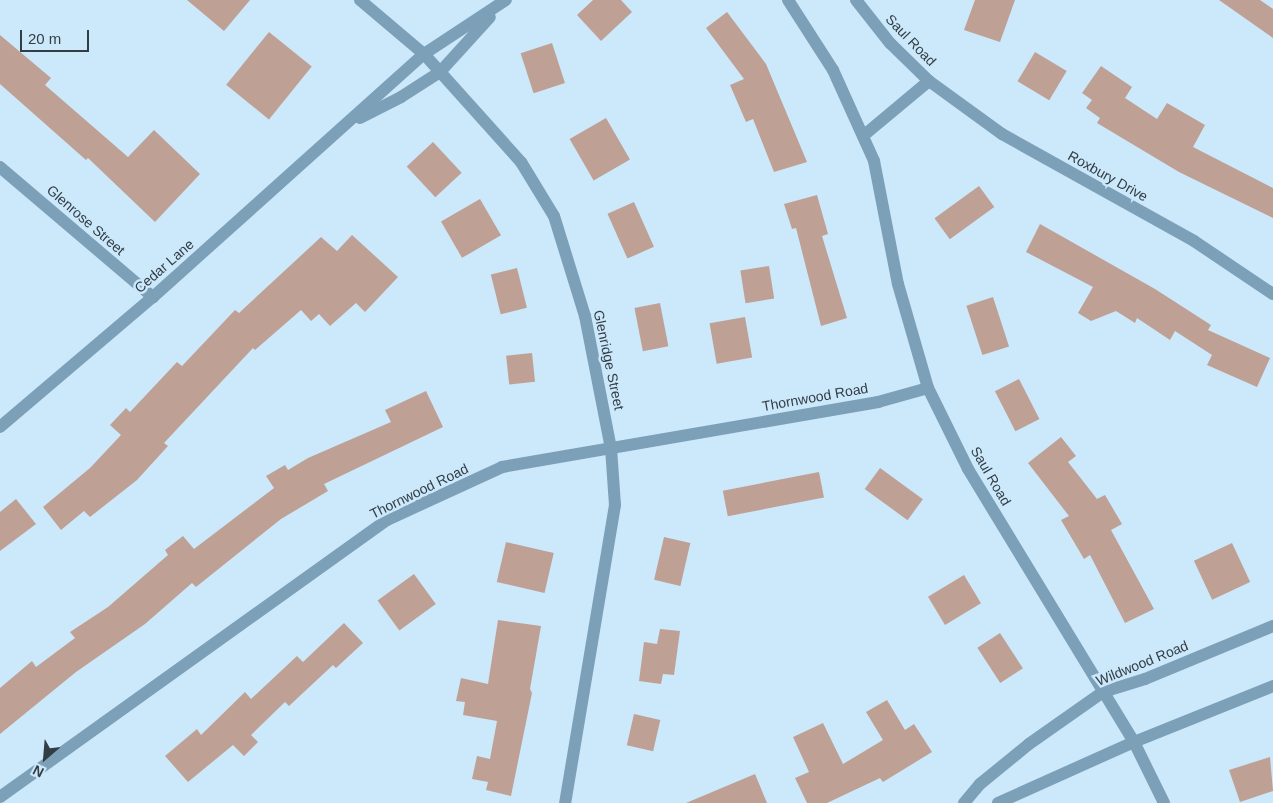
<!DOCTYPE html>
<style>
body{margin:0}
#map{position:relative;width:1273px;height:803px;overflow:hidden;background:#cce8fb;font-family:Arial,sans-serif}
div>[style]{position:absolute}
.building>*{inset:0;background:#bfa095;transform-origin:0 0}
.minor>*{height:12px;margin:-6px;padding:0 6px;transform-origin:6px;border-radius:6px;background:#7ca0b8}
.tertiary>*{height:12px;margin:-6px;padding:0 6px;transform-origin:6px;border-radius:6px;background:#7ca0b8}
span{translate:-50% -50%;white-space:nowrap;text-align:center;line-height:1.15;-webkit-text-stroke:5px #cce8fb;paint-order:stroke}
.street-label{font-size:14px;color:#323d45}
.north{position:absolute;left:20px;top:733px;width:50px;height:50px;-webkit-text-stroke:4px #cce8fb;paint-order:stroke;rotate:207deg;font-size:14px;font-weight:700;line-height:20px;text-align:center;color:#323d45}
.north::after{content:'';display:block;margin:auto;width:18px;height:22px;background:#323d45;clip-path:polygon(50% 0,100% 100%,50% 72%,0 100%)}
.scale{position:absolute;left:20px;top:30px;width:69px;height:22px;box-sizing:border-box;border:2px solid #323d45;border-top:0;padding-left:6px;font-size:15px;line-height:18px;white-space:nowrap;color:#323d45;-webkit-text-stroke:4px #cce8fb;paint-order:stroke}
</style>
<div id="map">
<div class="building">
<i style="clip-path:polygon(187px 0,250px 0,224px 31px)"></i>
<i style="clip-path:polygon(593px 0,621px 0,632px 12px,601px 41px,577px 15px)"></i>
<i style="clip-path:polygon(975px 0,1015px 0,1000px 42px,964px 30px)"></i>
<i style="clip-path:polygon(1219px 0,1260px 0,1273px 9px,1273px 38px)"></i>
<i style="clip-path:polygon(727px 12px,766px 64px,807px 162px,774px 172px,753px 119px,746px 122px,730px 85px,744px 79px,706px 28px)"></i>
<i style="left:269px;top:32px;width:55px;height:68px;rotate:39deg"></i>
<i style="clip-path:polygon(0 35px,51px 78px,45px 85px,128px 157px,154px 130px,200px 174px,155px 222px,88px 158px,86px 160px,0 84px)"></i>
<i style="left:552px;top:43px;width:42px;height:33px;rotate:72deg"></i>
<i style="left:1035px;top:52px;width:37px;height:34px;rotate:31deg"></i>
<i style="clip-path:polygon(1101px 66px,1132px 87px,1125px 98px,1157px 119px,1167px 103px,1205px 125px,1193px 147px,1273px 188px,1273px 218px,1179px 172px,1097px 123px,1100px 118px,1086px 108px,1092px 100px,1082px 93px)"></i>
<i style="left:606px;top:118px;width:48px;height:42px;rotate:60deg"></i>
<i style="left:433px;top:142px;width:42px;height:36px;rotate:47deg"></i>
<i style="left:979px;top:186px;width:26px;height:55px;rotate:54deg"></i>
<i style="clip-path:polygon(817px 195px,828px 234px,822px 236px,847px 318px,821px 326px,796px 228px,792px 229px,784px 204px)"></i>
<i style="left:480px;top:199px;width:42px;height:45px;rotate:60deg"></i>
<i style="left:634px;top:202px;width:49px;height:29px;rotate:66deg"></i>
<i style="clip-path:polygon(1040px 224px,1155px 289px,1211px 325px,1208px 330px,1270px 358px,1257px 387px,1207px 365px,1212px 355px,1175px 331px,1170px 340px,1137px 318px,1135px 323px,1116px 311px,1091px 321px,1078px 313px,1093px 287px,1026px 252px)"></i>
<i style="clip-path:polygon(352px 235px,398px 277px,365px 312px,356px 303px,330px 326px,319px 314px,311px 321px,301px 310px,255px 350px,253px 348px,164px 443px,168px 446px,137px 480px,90px 517px,84px 511px,61px 530px,43px 507px,90px 468px,121px 435px,110px 425px,126px 408px,130px 412px,177px 362px,182px 366px,235px 310px,239px 313px,321px 237px,337px 251px)"></i>
<i style="left:769px;top:266px;width:33px;height:29px;rotate:81deg"></i>
<i style="left:517px;top:268px;width:41px;height:27px;rotate:76deg"></i>
<i style="left:993px;top:297px;width:52px;height:28px;rotate:72deg"></i>
<i style="left:660px;top:303px;width:44px;height:26px;rotate:79deg"></i>
<i style="left:745px;top:317px;width:41px;height:36px;rotate:80deg"></i>
<i style="left:532px;top:353px;width:29px;height:26px;rotate:84deg"></i>
<i style="left:1019px;top:379px;width:45px;height:27px;rotate:63deg"></i>
<i style="clip-path:polygon(426px 391px,443px 427px,324px 484px,328px 491px,281px 519px,196px 587px,192px 583px,145px 624px,76px 672px,0 734px,0 688px,32px 661px,36px 667px,75px 638px,70px 632px,108px 607px,168px 555px,165px 550px,183px 536px,194px 549px,274px 488px,266px 476px,285px 465px,288px 470px,308px 458px,391px 422px,385px 410px)"></i>
<i style="clip-path:polygon(1061px 437px,1076px 456px,1068px 462px,1097px 499px,1105px 495px,1122px 524px,1111px 530px,1154px 609px,1125px 623px,1090px 555px,1084px 559px,1061px 520px,1069px 516px,1028px 463px)"></i>
<i style="left:880px;top:468px;width:53px;height:26px;rotate:36deg"></i>
<i style="left:819px;top:472px;width:26px;height:98px;rotate:79deg"></i>
<i style="clip-path:polygon(16px 499px,36px 524px,0 551px,0 512px)"></i>
<i style="left:664px;top:537px;width:27px;height:44px;rotate:13deg"></i>
<i style="left:506px;top:542px;width:49px;height:41px;rotate:13deg"></i>
<i style="left:1232px;top:543px;width:43px;height:42px;rotate:65deg"></i>
<i style="left:414px;top:574px;width:37px;height:45px;rotate:54deg"></i>
<i style="left:964px;top:575px;width:33px;height:42px;rotate:59deg"></i>
<i style="clip-path:polygon(498px 620px,541px 626px,530px 689px,532px 693px,511px 796px,486px 790px,488px 782px,472px 779px,477px 756px,490px 759px,497px 721px,463px 715px,465px 702px,456px 701px,461px 678px,488px 684px)"></i>
<i style="clip-path:polygon(344px 623px,363px 643px,336px 668px,333px 665px,289px 706px,285px 702px,251px 735px,258px 742px,244px 756px,233px 745px,188px 782px,165px 756px,197px 729px,201px 735px,245px 692px,251px 699px,297px 656px,303px 662px)"></i>
<i style="clip-path:polygon(660px 629px,680px 631px,674px 675px,663px 674px,661px 684px,639px 681px,644px 642px,657px 644px)"></i>
<i style="left:1000px;top:633px;width:42px;height:27px;rotate:57deg"></i>
<i style="clip-path:polygon(887px 700px,905px 730px,914px 724px,932px 752px,883px 782px,880px 778px,827px 803px,807px 803px,795px 778px,809px 772px,793px 737px,823px 723px,843px 764px,883px 740px,866px 712px)"></i>
<i style="left:634px;top:714px;width:27px;height:32px;rotate:13deg"></i>
<i style="clip-path:polygon(1270px 757px,1273px 791px,1240px 802px,1229px 770px)"></i>
<i style="clip-path:polygon(755px 774px,767px 803px,686px 803px)"></i>
</div>
<div class="minor">
<i style="left:360px;top:0;width:84px;rotate:40.2deg"></i>
<i style="left:424px;top:54px;width:145px;rotate:48.1deg"></i>
<i style="left:521px;top:162px;width:63px;rotate:58.6deg"></i>
<i style="left:554px;top:216px;width:105px;rotate:72.8deg"></i>
<i style="left:585px;top:316px;width:135px;rotate:78.9deg"></i>
<i style="left:611px;top:448px;width:57px;rotate:86deg"></i>
<i style="left:615px;top:505px;width:302px;rotate:99.5deg"></i>
<i style="left:788px;top:0;width:83px;rotate:57.3deg"></i>
<i style="left:833px;top:70px;width:100px;rotate:65.7deg"></i>
<i style="left:874px;top:161px;width:125px;rotate:79deg"></i>
<i style="left:898px;top:284px;width:108px;rotate:73.9deg"></i>
<i style="left:928px;top:388px;width:90px;rotate:63.7deg"></i>
<i style="left:968px;top:469px;width:320px;rotate:58.7deg"></i>
<i style="left:1134px;top:742px;width:68px;rotate:63.8deg"></i>
<i style="left:856px;top:0;width:55px;rotate:51.7deg"></i>
<i style="left:890px;top:43px;width:54px;rotate:44.3deg"></i>
<i style="left:929px;top:81px;width:90px;rotate:36deg"></i>
<i style="left:1002px;top:134px;width:220px;rotate:29.1deg"></i>
<i style="left:1194px;top:241px;width:95px;rotate:33.9deg"></i>
<i style="left:863px;top:136px;width:86px;rotate:-39.8deg"></i>
<i style="left:0;top:167px;width:201px;rotate:40.4deg"></i>
<i style="left:0;top:797px;width:476px;rotate:-35.6deg"></i>
<i style="left:387px;top:520px;width:127px;rotate:-24.7deg"></i>
<i style="left:502px;top:467px;width:382px;rotate:-9.8deg"></i>
<i style="left:878px;top:402px;width:52px;rotate:-15.6deg"></i>
<i style="left:964px;top:803px;width:25px;rotate:-50deg"></i>
<i style="left:980px;top:784px;width:63px;rotate:-39.2deg"></i>
<i style="left:1029px;top:744px;width:90px;rotate:-35.1deg"></i>
<i style="left:1103px;top:692px;width:44px;rotate:-17.2deg"></i>
<i style="left:1145px;top:679px;width:139px;rotate:-22.5deg"></i>
<i style="left:998px;top:803px;width:149px;rotate:-24.2deg"></i>
<i style="left:1134px;top:742px;width:150px;rotate:-21.9deg"></i>
</div>
<div class="tertiary">
<i style="left:360px;top:118px;width:46px;rotate:-27.1deg"></i>
<i style="left:401px;top:97px;width:46px;rotate:-32.7deg"></i>
<i style="left:440px;top:72px;width:74px;rotate:-47.7deg"></i>
<i style="left:0;top:427px;width:201px;rotate:-40.4deg"></i>
<i style="left:153px;top:297px;width:364px;rotate:-41.9deg"></i>
<i style="left:424px;top:54px;width:98px;rotate:-33.4deg"></i>
</div>
<div class="street-label">
<span style="left:911px;top:40px;rotate:46deg">Saul Road</span>
<span style="left:1108px;top:176px;rotate:29deg">Roxbury Drive</span>
<span style="left:86px;top:220px;rotate:41deg">Glenrose Street</span>
<span style="left:164px;top:266px;rotate:-41deg">Cedar Lane</span>
<span style="left:609px;top:360px;rotate:78deg">Glenridge Street</span>
<span style="left:815px;top:397px;rotate:-10deg">Thornwood Road</span>
<span style="left:991px;top:476px;rotate:60deg">Saul Road</span>
<span style="left:419px;top:491px;rotate:-26deg">Thornwood Road</span>
<span style="left:1142px;top:663px;rotate:-22deg">Wildwood Road</span>
</div>
<div class="north">N</div>
<div class="scale">20 m</div>
</div>
